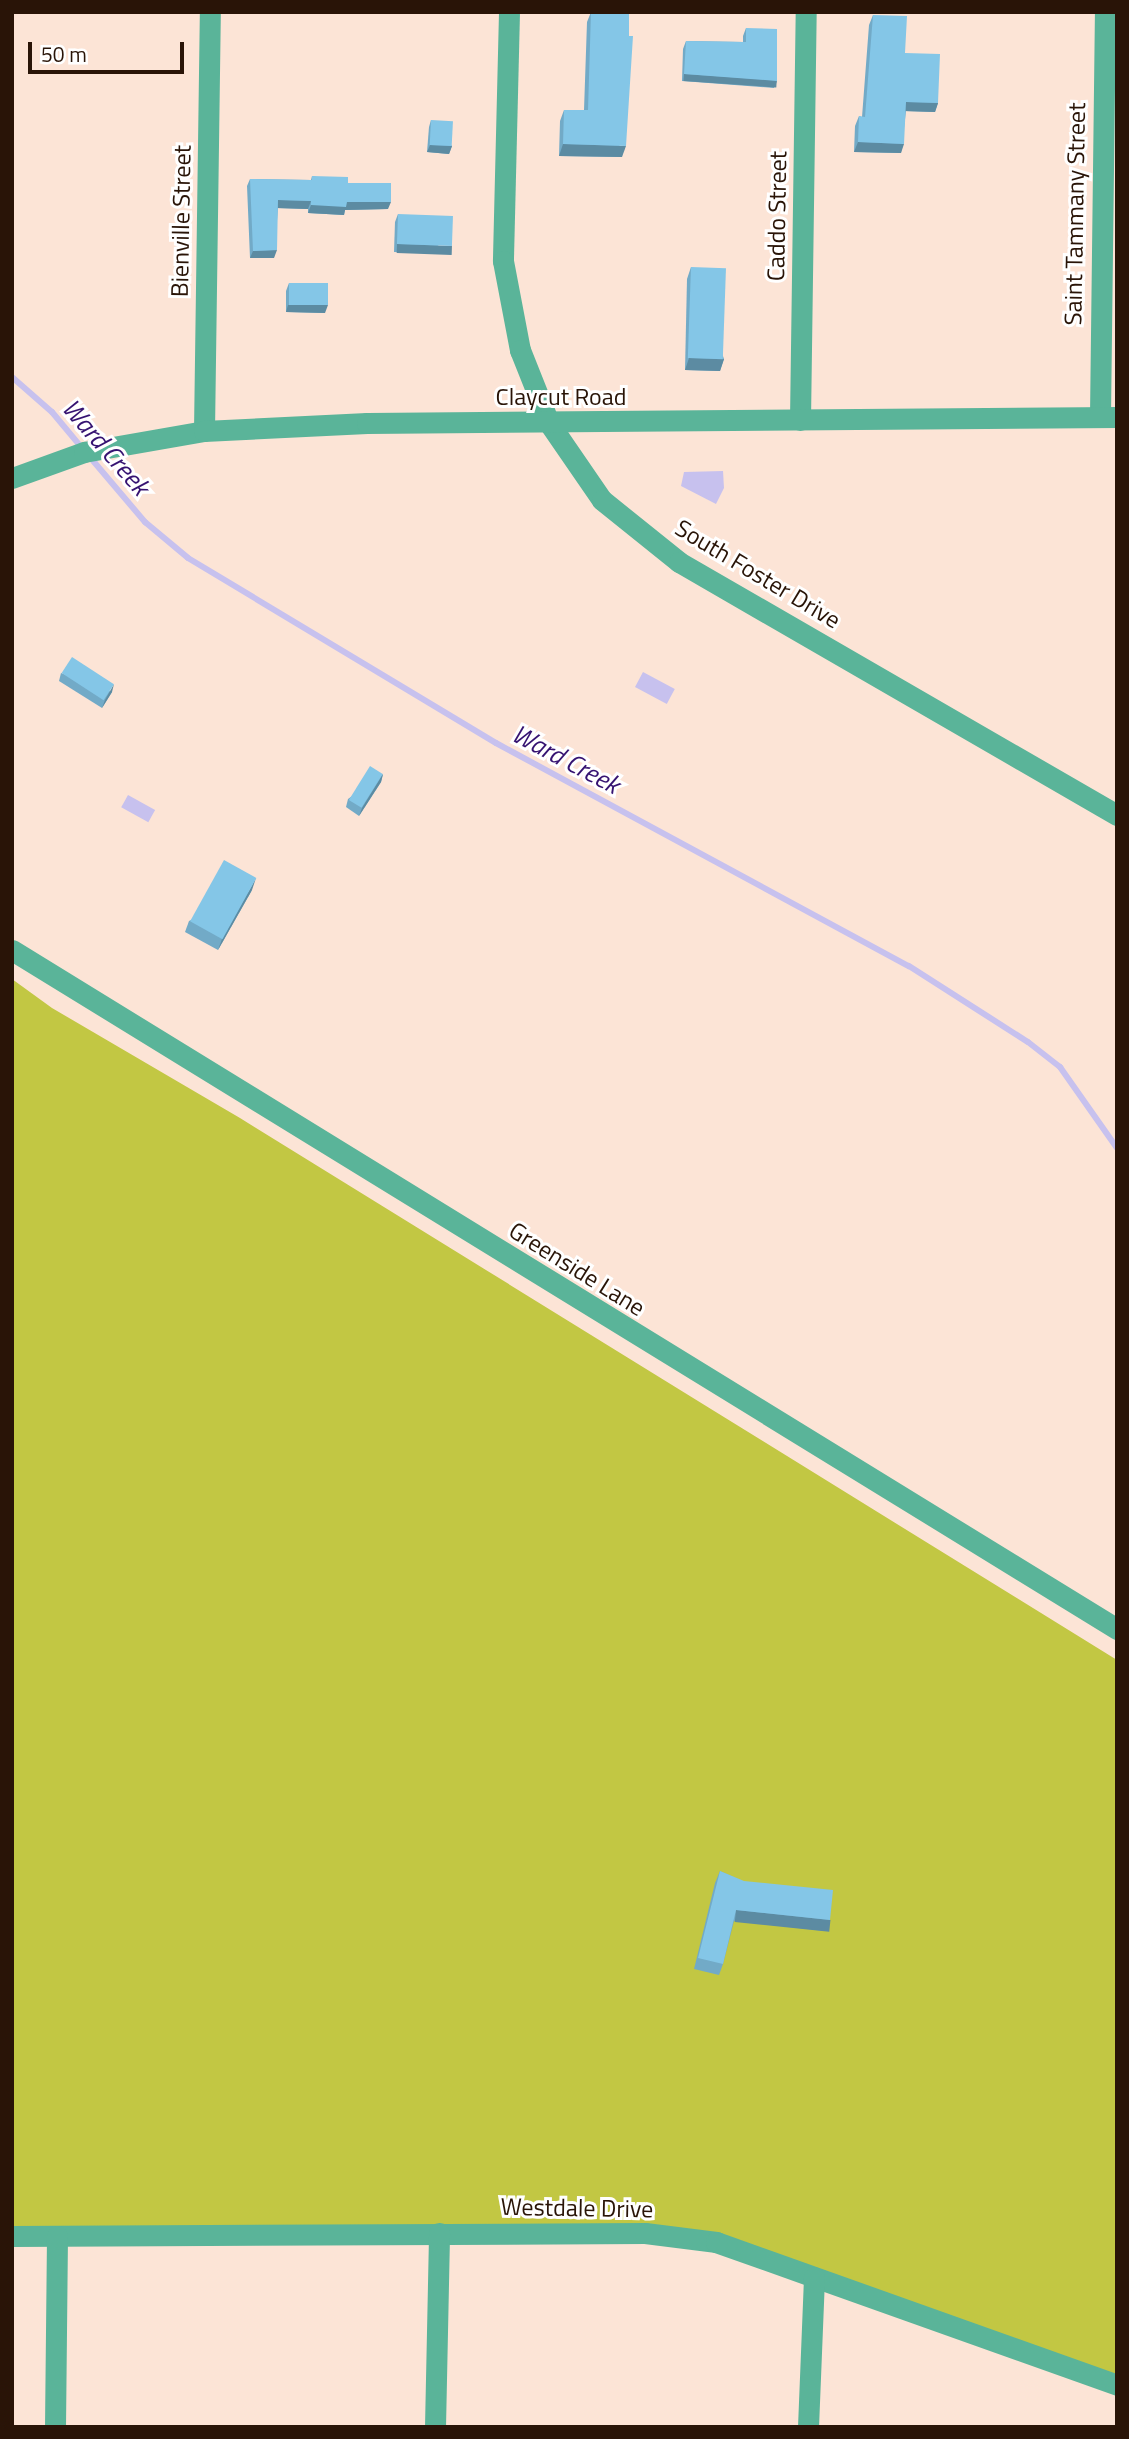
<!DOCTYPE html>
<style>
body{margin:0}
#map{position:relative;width:1129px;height:2439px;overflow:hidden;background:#fce4d6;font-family:"Titillium Web",sans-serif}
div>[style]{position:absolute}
.green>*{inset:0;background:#c2c743}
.water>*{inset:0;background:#c7c1ee;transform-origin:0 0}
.stream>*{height:6px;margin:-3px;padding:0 3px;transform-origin:3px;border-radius:3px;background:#c7c1ee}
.minor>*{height:21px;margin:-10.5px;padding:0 10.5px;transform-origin:10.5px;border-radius:10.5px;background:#5ab499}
.wall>*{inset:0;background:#72aac7}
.shaded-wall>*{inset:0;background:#5c8ba2;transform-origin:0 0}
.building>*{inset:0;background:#84c6e7;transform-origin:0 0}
span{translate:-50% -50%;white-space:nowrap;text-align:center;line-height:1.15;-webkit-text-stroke:6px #fff;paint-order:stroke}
.street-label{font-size:24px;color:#291407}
.water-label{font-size:26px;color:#351271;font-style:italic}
.frame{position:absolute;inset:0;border:14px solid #291407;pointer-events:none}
.scale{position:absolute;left:28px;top:42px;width:156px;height:32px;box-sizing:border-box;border:4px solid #291407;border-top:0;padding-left:9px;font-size:21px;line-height:24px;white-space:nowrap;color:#291407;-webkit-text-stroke:5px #fff;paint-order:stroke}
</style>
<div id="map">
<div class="green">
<i style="clip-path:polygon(12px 979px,52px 1008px,240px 1118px,1117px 1660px,1117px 2386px,716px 2242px,12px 2236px)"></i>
</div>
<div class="water">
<i style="clip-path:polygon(723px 471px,724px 488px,716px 504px,681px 486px,684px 472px)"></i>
<i style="left:643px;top:672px;width:36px;height:17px;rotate:28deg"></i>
<i style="left:128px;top:795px;width:31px;height:14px;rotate:29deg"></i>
</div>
<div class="stream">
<i style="left:12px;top:377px;width:53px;rotate:41.2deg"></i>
<i style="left:52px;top:412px;width:47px;rotate:50.2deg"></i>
<i style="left:89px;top:456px;width:87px;rotate:49.7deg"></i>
<i style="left:145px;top:522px;width:56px;rotate:39.9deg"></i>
<i style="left:188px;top:558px;width:359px;rotate:31deg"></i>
<i style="left:496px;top:743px;width:469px;rotate:28.4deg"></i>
<i style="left:909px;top:966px;width:141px;rotate:32.6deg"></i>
<i style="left:1028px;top:1042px;width:41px;rotate:38deg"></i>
<i style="left:1060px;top:1067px;width:99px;rotate:54.9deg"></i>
</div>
<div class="minor">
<i style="left:509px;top:12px;width:249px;rotate:91.4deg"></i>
<i style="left:503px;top:261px;width:91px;rotate:79.2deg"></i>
<i style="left:520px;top:350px;width:79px;rotate:68.3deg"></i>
<i style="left:549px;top:423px;width:93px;rotate:55.5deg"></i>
<i style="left:602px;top:500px;width:99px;rotate:38.8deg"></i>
<i style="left:679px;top:562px;width:506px;rotate:30.01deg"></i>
<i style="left:1100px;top:416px;width:404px;rotate:-89.3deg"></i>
<i style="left:800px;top:420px;width:408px;rotate:-89.2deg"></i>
<i style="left:204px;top:431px;width:419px;rotate:-89.2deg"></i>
<i style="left:12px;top:478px;width:77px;rotate:-19.9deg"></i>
<i style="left:84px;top:452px;width:122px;rotate:-9.9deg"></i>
<i style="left:204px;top:431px;width:163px;rotate:-2.8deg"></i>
<i style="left:367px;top:423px;width:750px;rotate:-0.46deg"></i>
<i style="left:12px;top:950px;width:1297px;rotate:31.57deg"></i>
<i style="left:12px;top:2236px;width:633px;rotate:-0.27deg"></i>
<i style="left:645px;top:2233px;width:72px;rotate:7.2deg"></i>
<i style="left:716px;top:2242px;width:426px;rotate:19.6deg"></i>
<i style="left:55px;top:2427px;width:191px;rotate:-89.4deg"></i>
<i style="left:435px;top:2427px;width:194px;rotate:-88.8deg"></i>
<i style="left:808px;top:2427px;width:150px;rotate:-87.7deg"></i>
</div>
<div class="wall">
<i style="clip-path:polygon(591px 12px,622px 157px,559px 156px,560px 121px,564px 110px,584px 110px,587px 22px)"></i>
<i style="clip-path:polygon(873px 15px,905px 53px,938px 103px,935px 112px,906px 111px,901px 153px,854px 152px,855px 126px,859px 116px,862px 117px,869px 25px)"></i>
<i style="clip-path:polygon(746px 28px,777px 81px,774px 88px,682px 81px,683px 49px,686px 41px,743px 42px,743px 36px)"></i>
<i style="clip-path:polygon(431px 120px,452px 146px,449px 154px,427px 152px,429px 127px)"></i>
<i style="clip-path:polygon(312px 176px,348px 183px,388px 209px,345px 210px,344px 215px,308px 213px,308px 209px,278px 208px,274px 258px,250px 258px,247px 186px,250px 179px,311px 180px)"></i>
<i style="clip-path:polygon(398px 214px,449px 254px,394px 252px,395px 222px)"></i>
<i style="clip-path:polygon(691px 267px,724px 359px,720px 371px,685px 370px,687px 279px)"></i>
<i style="clip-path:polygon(289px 283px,325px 313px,286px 312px,286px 291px)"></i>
<i style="clip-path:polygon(61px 673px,112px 692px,102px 708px,59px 681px)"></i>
<i style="clip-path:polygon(383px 774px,381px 782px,359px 816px,346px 807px,348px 799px)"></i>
<i style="clip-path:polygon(252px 890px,218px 950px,185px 932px,189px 921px)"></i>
<i style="clip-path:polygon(720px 1871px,830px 1920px,825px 1931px,734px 1921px,723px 1964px,719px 1975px,694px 1969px,715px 1883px)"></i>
</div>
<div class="shaded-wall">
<i style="left:684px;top:74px;width:93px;height:7px;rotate:4deg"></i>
<i style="clip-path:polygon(906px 102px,938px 103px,935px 112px,902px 111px)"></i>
<i style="clip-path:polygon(858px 142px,904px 144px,901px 153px,854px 152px)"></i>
<i style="clip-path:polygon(563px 144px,626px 146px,622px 157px,559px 156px)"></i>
<i style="clip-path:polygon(430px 145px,452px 146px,449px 154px,427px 152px)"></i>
<i style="clip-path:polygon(278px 200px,311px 201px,308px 209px,275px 208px)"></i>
<i style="clip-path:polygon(347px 202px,391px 202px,388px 209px,345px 210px,344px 215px,308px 213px,311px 205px)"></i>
<i style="left:397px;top:244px;width:55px;height:9px;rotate:2deg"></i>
<i style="clip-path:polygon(277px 250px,274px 258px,250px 258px,253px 251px)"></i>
<i style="clip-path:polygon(288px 305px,328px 305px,325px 313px,286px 312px)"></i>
<i style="clip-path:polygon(689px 358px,724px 359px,720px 371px,685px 370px)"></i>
<i style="clip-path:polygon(114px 684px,112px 692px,102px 708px,105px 700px)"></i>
<i style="clip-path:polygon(383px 774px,381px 782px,359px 816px,362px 808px)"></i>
<i style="clip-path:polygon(256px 878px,252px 890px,218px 950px,222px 939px)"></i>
<i style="left:736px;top:1910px;width:95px;height:12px;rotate:6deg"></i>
</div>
<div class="building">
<i style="clip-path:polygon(591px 12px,629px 12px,629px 36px,633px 36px,626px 146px,563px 144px,564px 110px,588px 110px)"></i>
<i style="clip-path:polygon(873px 15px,907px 16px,905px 53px,940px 54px,938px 103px,906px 102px,904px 144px,858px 142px,859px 116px,865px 117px)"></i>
<i style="clip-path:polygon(746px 28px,777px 29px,777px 81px,684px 74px,686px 41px,746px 42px)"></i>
<i style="left:431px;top:120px;width:22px;height:25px;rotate:3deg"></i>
<i style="clip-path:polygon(312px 176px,348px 177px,348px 183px,391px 183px,391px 202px,347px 202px,346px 207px,311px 205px,311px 201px,278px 200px,277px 250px,253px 251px,250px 179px,312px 180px)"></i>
<i style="left:398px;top:214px;width:55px;height:30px;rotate:2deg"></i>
<i style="left:691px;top:267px;width:35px;height:91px;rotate:2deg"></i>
<i style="left:289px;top:283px;width:39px;height:22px"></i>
<i style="left:72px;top:657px;width:50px;height:19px;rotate:33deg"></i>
<i style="left:370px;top:766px;width:15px;height:40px;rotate:32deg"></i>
<i style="left:224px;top:860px;width:37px;height:70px;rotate:29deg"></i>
<i style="clip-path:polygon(720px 1871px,744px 1881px,833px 1890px,830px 1920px,736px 1910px,723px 1964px,698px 1958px)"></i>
</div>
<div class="street-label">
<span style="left:1075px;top:214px;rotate:-89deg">Saint Tammany Street</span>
<span style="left:777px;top:216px;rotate:-89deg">Caddo Street</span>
<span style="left:181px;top:221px;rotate:-89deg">Bienville Street</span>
<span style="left:561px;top:397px">Claycut Road</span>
<span style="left:758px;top:574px;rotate:31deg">South Foster Drive</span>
<span style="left:577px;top:1269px;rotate:32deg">Greenside Lane</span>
<span style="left:577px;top:2208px;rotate:1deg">Westdale Drive</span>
</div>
<div class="water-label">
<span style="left:106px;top:447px;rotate:49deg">Ward Creek</span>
<span style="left:566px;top:759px;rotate:28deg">Ward Creek</span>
</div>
<div class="frame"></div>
<div class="scale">50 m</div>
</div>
